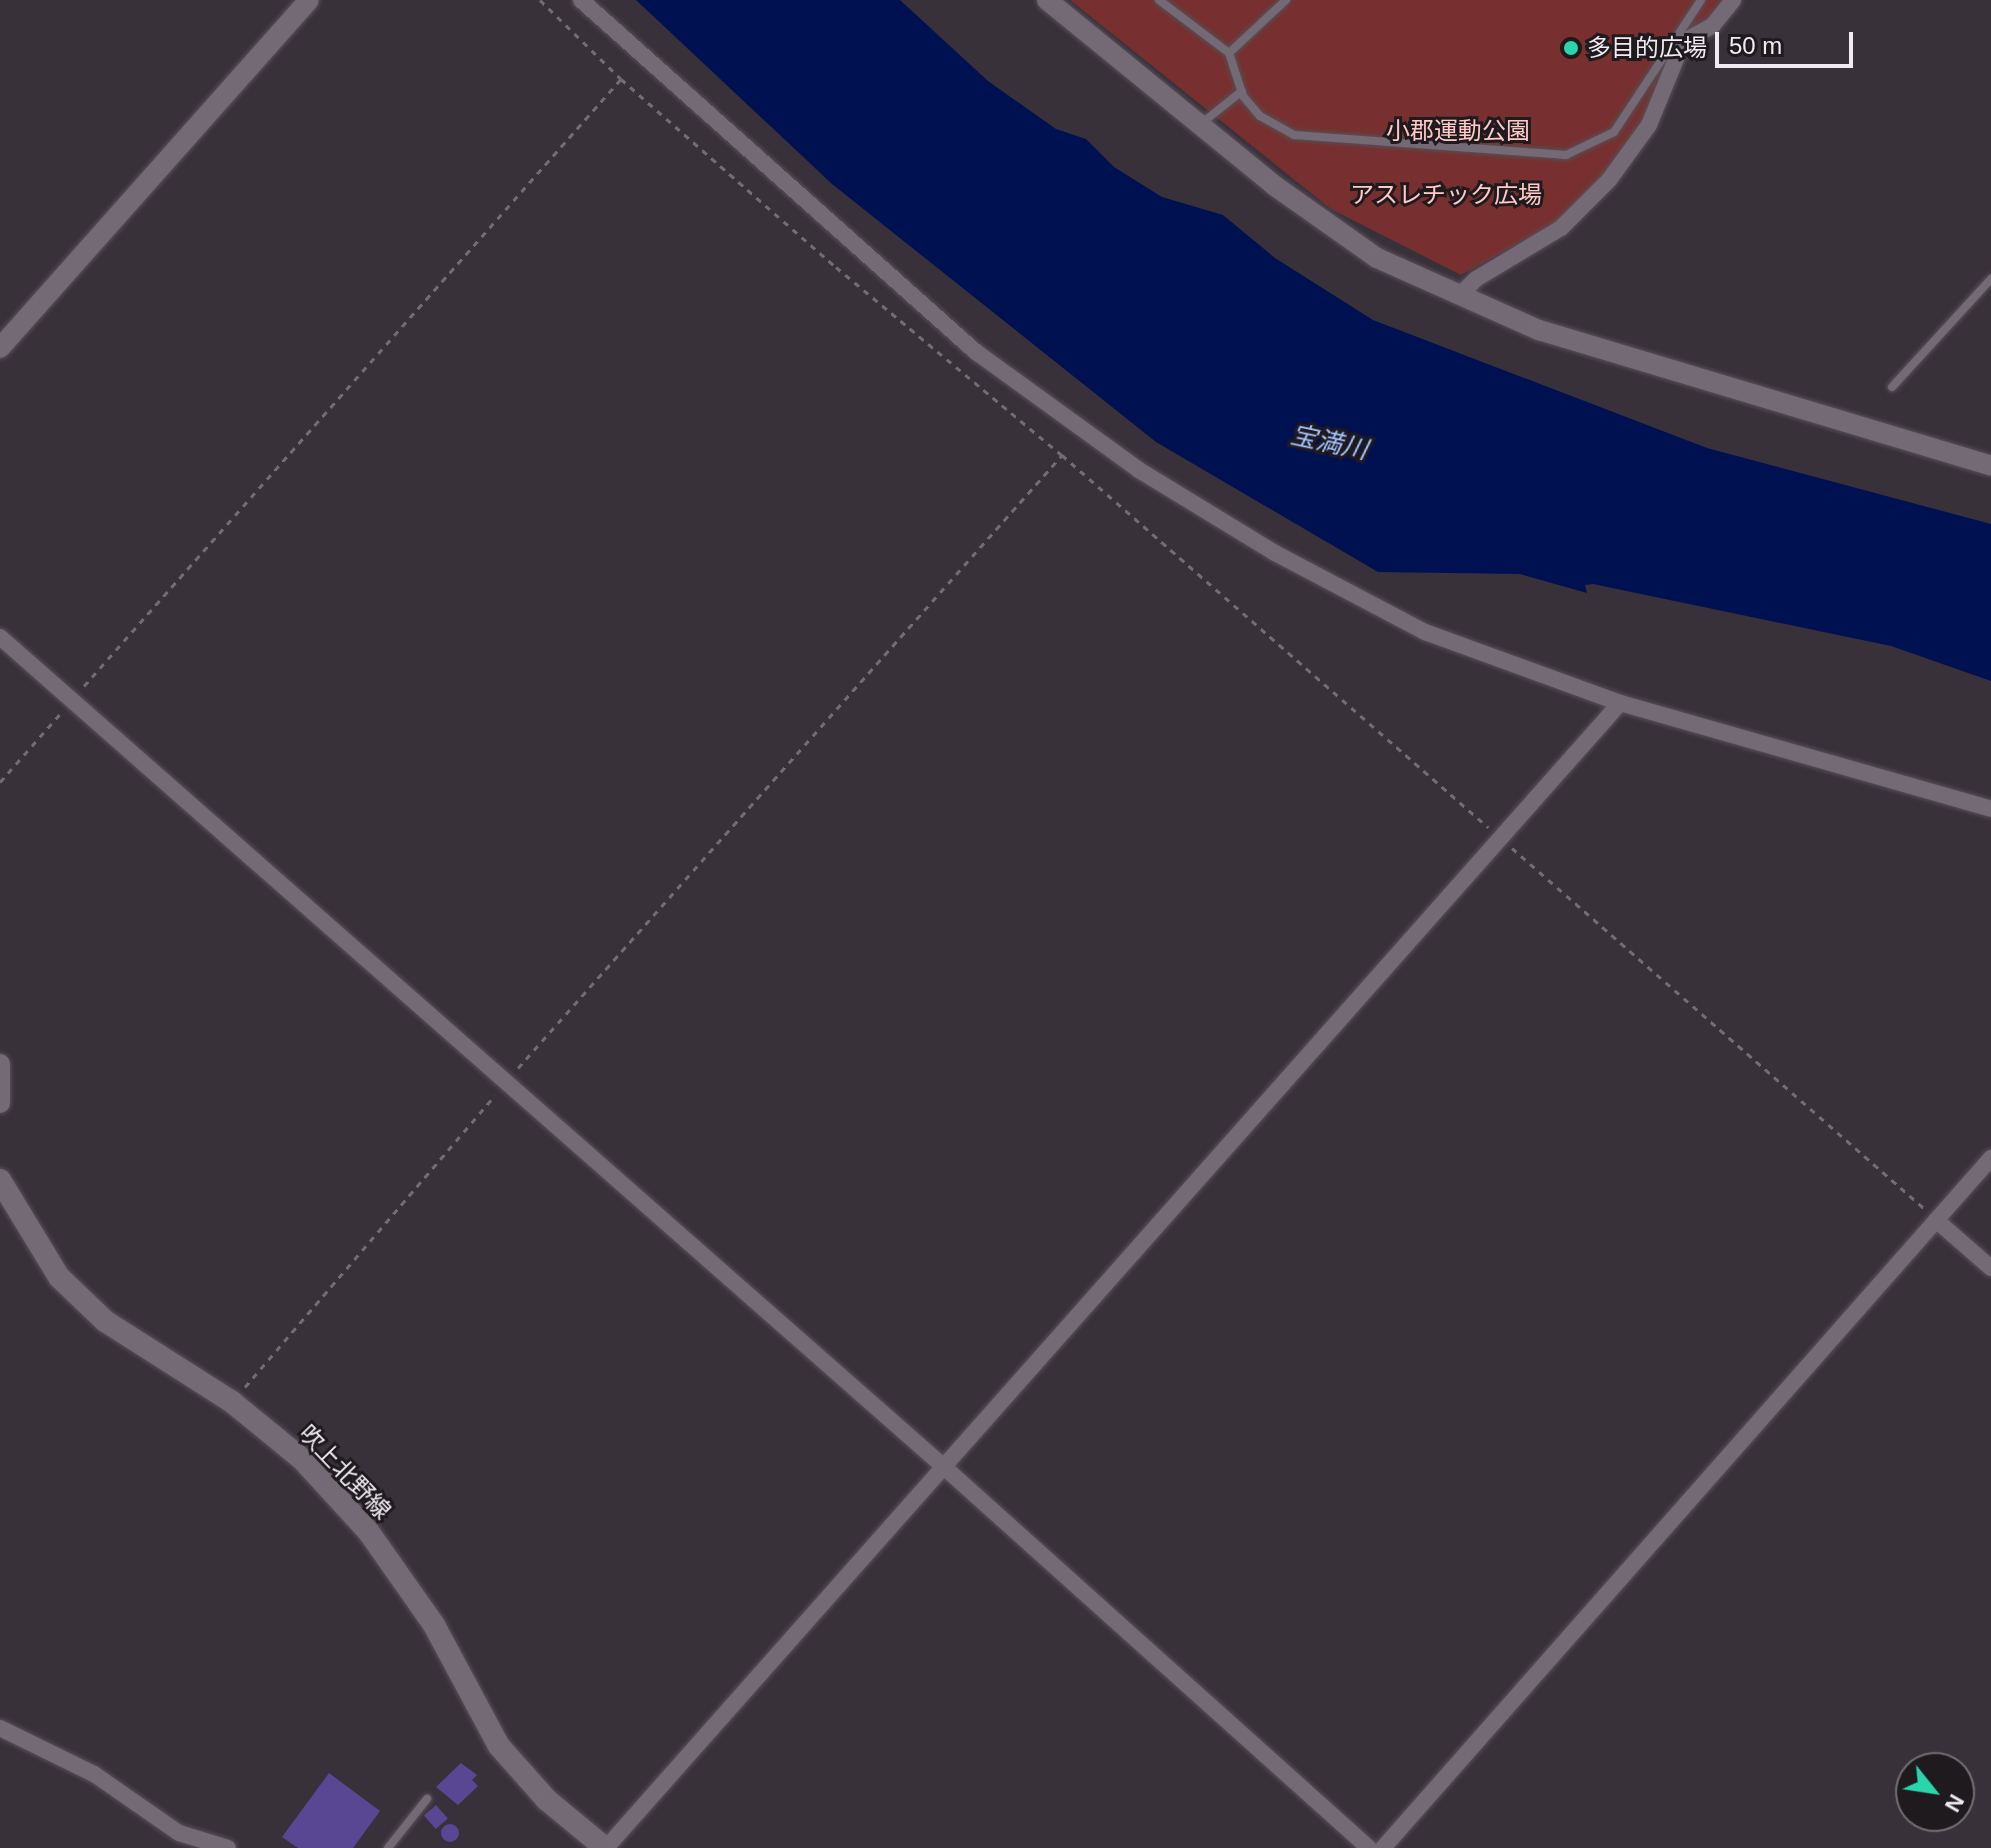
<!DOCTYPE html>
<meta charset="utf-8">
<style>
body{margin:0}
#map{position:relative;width:1991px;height:1848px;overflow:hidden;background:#39313a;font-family:Helvetica,"Noto Sans JP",sans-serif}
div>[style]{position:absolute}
.green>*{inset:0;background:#77302f}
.water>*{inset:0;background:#001152}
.building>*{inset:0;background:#5a4793;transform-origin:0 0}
.round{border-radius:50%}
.path>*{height:3px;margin-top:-1.5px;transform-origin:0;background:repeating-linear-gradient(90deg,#736c74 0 6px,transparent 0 12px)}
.roads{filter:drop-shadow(0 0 2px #565057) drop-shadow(0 0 2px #565057)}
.service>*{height:8px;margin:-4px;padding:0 4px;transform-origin:4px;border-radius:4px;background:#746a75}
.minor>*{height:16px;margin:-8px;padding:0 8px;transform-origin:8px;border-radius:8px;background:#746a75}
.tertiary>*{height:20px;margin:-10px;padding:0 10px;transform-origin:10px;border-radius:10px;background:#746a75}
.secondary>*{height:22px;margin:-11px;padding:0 11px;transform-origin:11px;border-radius:11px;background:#746a75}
.dots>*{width:22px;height:22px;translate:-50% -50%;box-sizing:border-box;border:4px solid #1e1a1e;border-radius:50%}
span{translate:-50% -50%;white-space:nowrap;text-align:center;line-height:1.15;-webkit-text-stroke:6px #1e1a1e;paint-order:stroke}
.poi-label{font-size:24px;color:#f0ebf1}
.left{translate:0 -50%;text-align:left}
.park-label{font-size:24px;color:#fecac5}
.street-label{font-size:24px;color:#f0ebf1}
.water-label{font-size:26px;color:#a3c3fe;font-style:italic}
.north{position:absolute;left:1895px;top:1752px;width:80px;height:80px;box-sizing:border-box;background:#1e1a1e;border:2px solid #726e72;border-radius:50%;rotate:120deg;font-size:22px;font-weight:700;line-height:32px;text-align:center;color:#f0ebf1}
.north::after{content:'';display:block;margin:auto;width:28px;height:36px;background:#2bd5ac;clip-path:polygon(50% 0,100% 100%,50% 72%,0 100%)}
.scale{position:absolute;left:1715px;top:32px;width:138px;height:36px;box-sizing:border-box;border:4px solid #f0ebf1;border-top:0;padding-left:10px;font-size:24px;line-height:28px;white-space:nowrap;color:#f0ebf1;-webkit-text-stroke:6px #1e1a1e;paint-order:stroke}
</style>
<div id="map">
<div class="green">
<i style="clip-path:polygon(1070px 0,1726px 0,1709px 23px,1693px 31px,1631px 144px,1598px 185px,1560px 221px,1461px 275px,1331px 209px)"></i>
</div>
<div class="water">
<i style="clip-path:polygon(636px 0,900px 0,988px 81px,1056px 129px,1086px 139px,1114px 167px,1162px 197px,1223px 215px,1275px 258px,1373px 320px,1707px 448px,1991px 524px,1991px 681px,1891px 646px,1593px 584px,1585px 585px,1587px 593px,1520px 574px,1378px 572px,1156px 442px,832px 184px)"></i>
</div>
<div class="building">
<i style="clip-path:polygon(461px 1763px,477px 1775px,472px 1780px,478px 1786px,458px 1805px,436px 1787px)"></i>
<i style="clip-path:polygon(329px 1773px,380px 1811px,353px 1848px,298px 1848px,282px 1837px)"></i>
<i style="left:436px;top:1805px;width:18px;height:16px;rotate:49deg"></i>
<i class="round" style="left:441px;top:1824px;width:18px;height:18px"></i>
</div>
<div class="path">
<i style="left:540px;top:0;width:113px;rotate:44.3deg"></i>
<i style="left:621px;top:79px;width:286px;rotate:41.2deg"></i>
<i style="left:836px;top:267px;width:294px;rotate:39.8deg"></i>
<i style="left:1062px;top:455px;width:566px;rotate:41.13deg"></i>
<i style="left:84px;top:686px;width:810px;rotate:-48.5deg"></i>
<i style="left:0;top:782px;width:92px;rotate:-48.5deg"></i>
<i style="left:1512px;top:848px;width:549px;rotate:41.16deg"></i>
<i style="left:518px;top:1068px;width:820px;rotate:-48.41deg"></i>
<i style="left:245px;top:1387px;width:384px;rotate:-49.4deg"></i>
</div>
<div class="roads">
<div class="service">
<i style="left:1159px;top:0;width:88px;rotate:37.1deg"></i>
<i style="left:1229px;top:53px;width:45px;rotate:72deg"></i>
<i style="left:1243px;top:96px;width:26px;rotate:50deg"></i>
<i style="left:1260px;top:116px;width:39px;rotate:29deg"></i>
<i style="left:1294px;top:135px;width:273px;rotate:4.2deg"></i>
<i style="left:1566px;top:155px;width:53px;rotate:-25.6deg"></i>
<i style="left:1614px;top:132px;width:158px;rotate:-56.6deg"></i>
<i style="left:1229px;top:53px;width:78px;rotate:-42.9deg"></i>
<i style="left:1202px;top:123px;width:51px;rotate:-38.7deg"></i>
<i style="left:1892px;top:387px;width:147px;rotate:-47.5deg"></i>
<i style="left:388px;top:1848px;width:63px;rotate:-51.5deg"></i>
</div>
<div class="minor">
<i style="left:581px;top:0;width:529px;rotate:41.71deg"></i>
<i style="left:976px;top:352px;width:201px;rotate:35.9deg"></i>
<i style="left:1139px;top:470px;width:159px;rotate:31.4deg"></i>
<i style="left:1275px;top:553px;width:170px;rotate:27.8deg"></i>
<i style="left:1425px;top:632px;width:208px;rotate:20deg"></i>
<i style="left:1620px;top:703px;width:386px;rotate:15.9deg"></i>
<i style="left:1459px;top:296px;width:24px;rotate:-45deg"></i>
<i style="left:1476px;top:279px;width:99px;rotate:-31deg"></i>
<i style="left:1561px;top:228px;width:68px;rotate:-45deg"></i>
<i style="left:1609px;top:180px;width:68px;rotate:-54deg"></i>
<i style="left:1649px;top:125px;width:79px;rotate:-67.7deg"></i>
<i style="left:1679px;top:52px;width:18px;rotate:-52deg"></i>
<i style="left:1690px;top:38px;width:26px;rotate:-29deg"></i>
<i style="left:1713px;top:25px;width:32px;rotate:-51deg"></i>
<i style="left:0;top:637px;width:1257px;rotate:41.32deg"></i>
<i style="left:944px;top:1467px;width:571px;rotate:41.88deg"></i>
<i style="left:1936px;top:1220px;width:73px;rotate:41.1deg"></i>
<i style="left:0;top:1728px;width:105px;rotate:26.1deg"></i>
<i style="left:94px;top:1774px;width:103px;rotate:34.8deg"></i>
<i style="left:179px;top:1833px;width:51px;rotate:17deg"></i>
<i style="left:606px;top:1848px;width:1529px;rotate:-48.47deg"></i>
<i style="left:1383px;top:1848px;width:920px;rotate:-48.61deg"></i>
</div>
<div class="tertiary">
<i style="left:1047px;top:0;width:294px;rotate:39.2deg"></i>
<i style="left:1275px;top:186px;width:125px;rotate:35.2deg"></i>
<i style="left:1377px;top:258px;width:177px;rotate:24deg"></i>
<i style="left:1539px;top:330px;width:472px;rotate:16.7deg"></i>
<i style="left:0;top:348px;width:465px;rotate:-48.4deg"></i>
<i style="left:0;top:1064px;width:39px;rotate:90deg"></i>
</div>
<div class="secondary">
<i style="left:0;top:1180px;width:114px;rotate:58.7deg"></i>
<i style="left:59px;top:1277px;width:64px;rotate:43.7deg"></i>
<i style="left:105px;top:1321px;width:151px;rotate:32.5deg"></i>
<i style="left:232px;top:1402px;width:90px;rotate:39.2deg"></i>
<i style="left:302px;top:1459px;width:98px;rotate:47.5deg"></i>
<i style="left:368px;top:1531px;width:115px;rotate:54.9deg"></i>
<i style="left:434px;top:1625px;width:137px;rotate:61.8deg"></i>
<i style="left:499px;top:1746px;width:72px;rotate:48.4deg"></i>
<i style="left:547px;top:1800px;width:75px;rotate:39.6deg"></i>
</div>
</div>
<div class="dots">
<i style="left:1571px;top:48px;background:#2bd5ac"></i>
</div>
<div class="poi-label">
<span class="left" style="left:1587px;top:48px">多目的広場</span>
</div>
<div class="park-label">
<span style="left:1458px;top:131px">小郡運動公園</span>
<span style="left:1446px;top:195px">アスレチック広場</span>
</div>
<div class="street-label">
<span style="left:345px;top:1472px;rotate:46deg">吹上北野線</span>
</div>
<div class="water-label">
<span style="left:1329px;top:443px;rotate:12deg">宝満川</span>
</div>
<div class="north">N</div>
<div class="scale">50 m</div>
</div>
